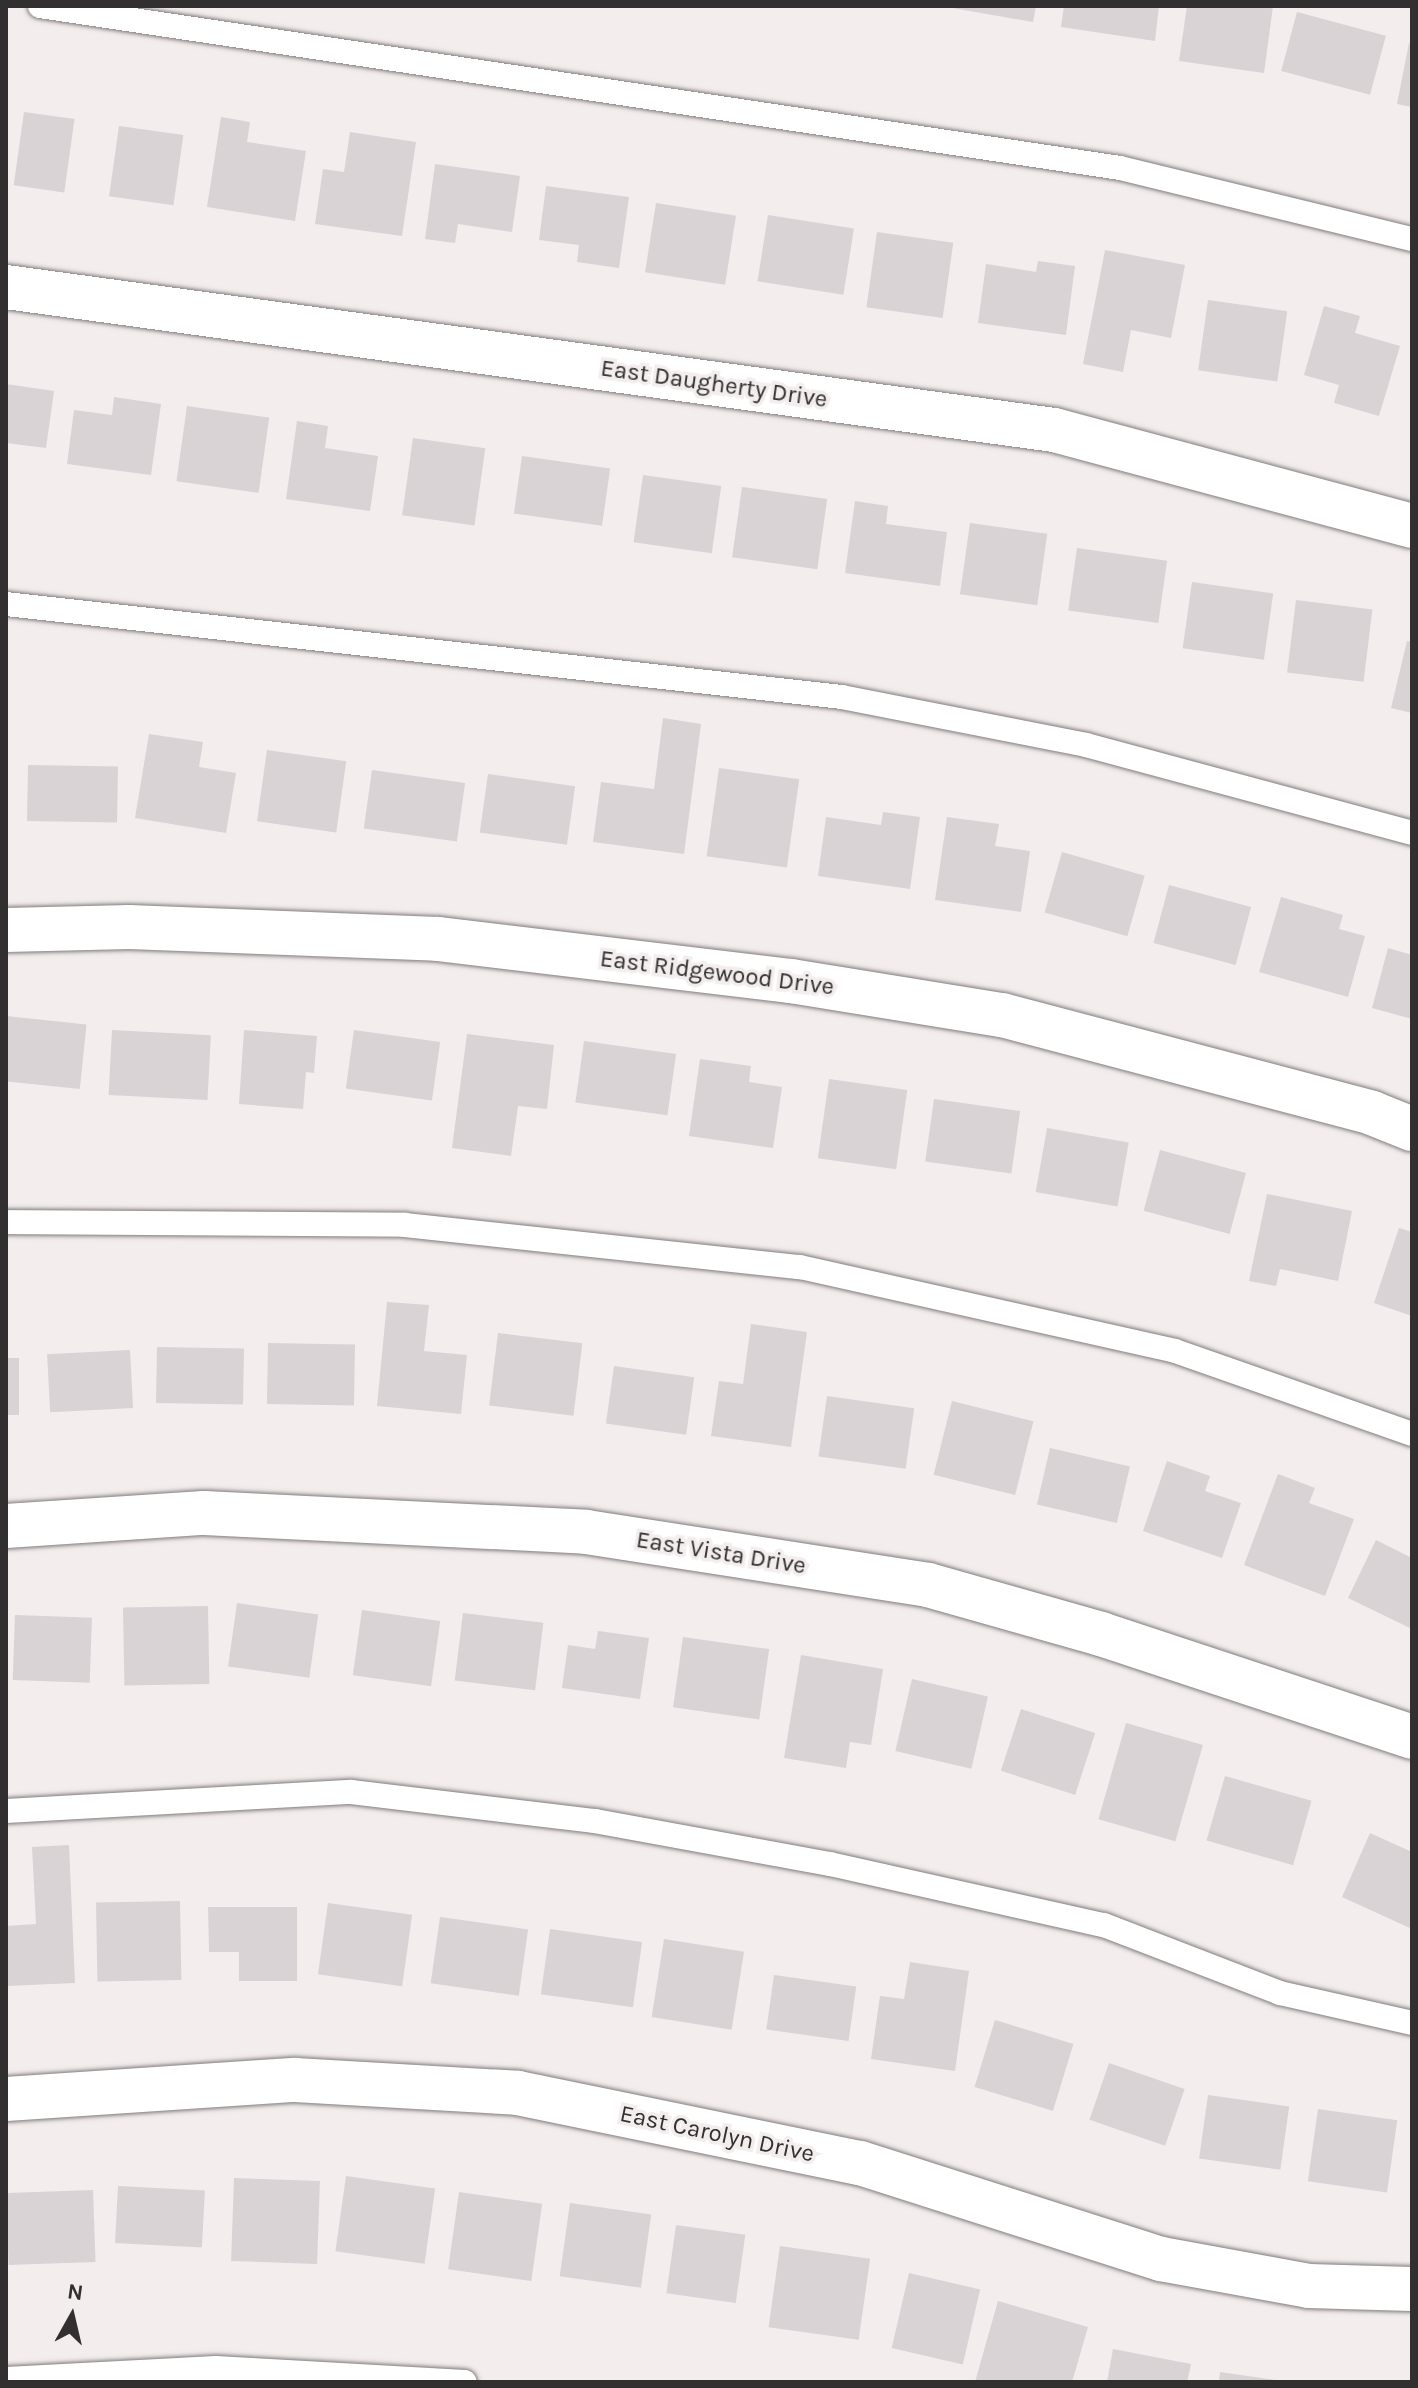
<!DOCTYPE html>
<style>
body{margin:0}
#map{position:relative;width:1418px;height:2388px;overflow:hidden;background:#f3eded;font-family:Karla,sans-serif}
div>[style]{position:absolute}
.building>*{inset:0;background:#d9d3d5;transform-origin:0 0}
.roads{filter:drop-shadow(0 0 2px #827c7c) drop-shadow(0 0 2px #827c7c)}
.lane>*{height:24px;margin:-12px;padding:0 12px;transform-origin:12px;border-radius:12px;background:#fff}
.street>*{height:44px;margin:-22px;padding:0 22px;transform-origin:22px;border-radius:22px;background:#fff}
span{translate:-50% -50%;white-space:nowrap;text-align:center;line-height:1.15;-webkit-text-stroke:7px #f3eded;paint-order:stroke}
.street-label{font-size:24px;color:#312f2f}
.frame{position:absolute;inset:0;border:8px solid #312f2f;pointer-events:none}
.north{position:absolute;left:32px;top:2276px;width:80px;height:80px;-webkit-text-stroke:6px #f3eded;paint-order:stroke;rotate:8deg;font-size:22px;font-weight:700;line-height:32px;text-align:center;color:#312f2f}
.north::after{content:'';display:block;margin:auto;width:28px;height:36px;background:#312f2f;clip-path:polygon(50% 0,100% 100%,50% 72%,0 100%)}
</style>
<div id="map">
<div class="building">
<i style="clip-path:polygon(941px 6px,1036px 6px,1033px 22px)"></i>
<i style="clip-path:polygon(1064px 6px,1159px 6px,1155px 41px,1061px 27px)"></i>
<i style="clip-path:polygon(1187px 6px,1273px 6px,1264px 73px,1179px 61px)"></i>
<i style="left:1297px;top:12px;width:92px;height:61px;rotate:15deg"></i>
<i style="clip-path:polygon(1409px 43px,1412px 44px,1412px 107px,1397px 104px)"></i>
<i style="left:24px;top:112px;width:51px;height:74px;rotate:8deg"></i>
<i style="clip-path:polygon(221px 117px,250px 122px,247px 142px,306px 151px,295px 221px,207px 207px)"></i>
<i style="left:119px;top:126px;width:65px;height:71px;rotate:8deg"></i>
<i style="clip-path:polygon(350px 132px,416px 142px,402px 236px,315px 224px,323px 169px,344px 172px)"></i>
<i style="clip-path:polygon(435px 164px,520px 176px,512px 232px,458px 224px,455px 243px,425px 239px)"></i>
<i style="clip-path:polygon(546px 186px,629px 197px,619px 268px,577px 262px,579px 245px,539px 240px)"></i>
<i style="left:656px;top:203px;width:81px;height:70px;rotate:9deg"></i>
<i style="left:768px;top:215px;width:87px;height:67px;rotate:9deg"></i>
<i style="left:877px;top:232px;width:77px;height:76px;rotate:8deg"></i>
<i style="clip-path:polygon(1105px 250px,1185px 265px,1171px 338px,1131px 330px,1123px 372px,1083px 364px)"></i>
<i style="clip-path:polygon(1038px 261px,1075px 266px,1066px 335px,978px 323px,986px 264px,1036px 272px)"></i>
<i style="left:1208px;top:300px;width:80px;height:71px;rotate:8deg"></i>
<i style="clip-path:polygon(1324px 306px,1360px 316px,1355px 333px,1400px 346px,1379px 416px,1334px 403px,1339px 385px,1304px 375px)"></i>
<i style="clip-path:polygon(6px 384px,54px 391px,46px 448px,6px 443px)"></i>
<i style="clip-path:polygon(114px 397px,161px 404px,151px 475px,67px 464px,74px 410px,112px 415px)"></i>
<i style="left:187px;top:406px;width:83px;height:76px;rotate:8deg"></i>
<i style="clip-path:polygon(297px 421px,328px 426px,325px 448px,378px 456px,370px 511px,286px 499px)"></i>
<i style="left:413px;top:438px;width:73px;height:78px;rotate:8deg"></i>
<i style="left:522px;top:456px;width:89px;height:58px;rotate:8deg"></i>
<i style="left:643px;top:475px;width:79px;height:68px;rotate:8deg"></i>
<i style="left:742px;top:487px;width:86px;height:71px;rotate:8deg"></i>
<i style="clip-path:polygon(855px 501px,888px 506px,886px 524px,947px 532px,940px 586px,845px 573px)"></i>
<i style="left:970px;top:523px;width:78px;height:72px;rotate:8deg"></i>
<i style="left:1077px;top:548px;width:91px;height:63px;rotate:8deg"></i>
<i style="left:1192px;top:582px;width:82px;height:67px;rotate:8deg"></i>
<i style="left:1296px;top:600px;width:77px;height:73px;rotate:7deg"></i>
<i style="clip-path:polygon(1407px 641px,1412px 642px,1412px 713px,1391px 708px)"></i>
<i style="clip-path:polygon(663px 718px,701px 724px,684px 854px,593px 842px,601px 782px,654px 789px)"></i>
<i style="clip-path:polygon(149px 734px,203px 742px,199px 767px,236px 773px,226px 833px,135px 818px)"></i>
<i style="left:267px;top:750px;width:80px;height:72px;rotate:8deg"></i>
<i style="left:28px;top:765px;width:90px;height:56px;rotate:1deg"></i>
<i style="left:719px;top:768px;width:81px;height:89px;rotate:8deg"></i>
<i style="left:372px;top:770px;width:94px;height:59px;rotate:8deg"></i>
<i style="left:488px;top:774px;width:88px;height:59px;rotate:8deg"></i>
<i style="clip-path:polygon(883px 812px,920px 817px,910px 889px,818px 876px,826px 817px,881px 825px)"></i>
<i style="clip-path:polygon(947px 817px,999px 824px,995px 846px,1030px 851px,1021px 912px,935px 900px)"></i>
<i style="left:1062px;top:852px;width:86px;height:63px;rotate:16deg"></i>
<i style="left:1169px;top:885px;width:85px;height:60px;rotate:15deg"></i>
<i style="clip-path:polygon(1281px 897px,1343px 915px,1339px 929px,1365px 936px,1348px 997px,1259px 972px)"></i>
<i style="clip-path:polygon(1388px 948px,1412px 955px,1412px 1019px,1372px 1008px)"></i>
<i style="left:6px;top:1016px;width:81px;height:65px;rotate:6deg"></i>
<i style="left:112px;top:1030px;width:99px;height:65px;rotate:3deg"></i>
<i style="clip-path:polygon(244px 1030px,317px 1036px,314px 1073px,306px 1072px,303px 1109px,239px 1104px)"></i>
<i style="left:354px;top:1030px;width:87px;height:59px;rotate:8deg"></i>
<i style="clip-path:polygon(467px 1034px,554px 1045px,547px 1109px,518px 1106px,511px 1156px,452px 1148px)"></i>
<i style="left:584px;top:1041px;width:93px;height:62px;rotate:8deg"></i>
<i style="clip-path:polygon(700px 1059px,751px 1066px,749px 1082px,782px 1087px,773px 1148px,689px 1136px)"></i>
<i style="left:829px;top:1079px;width:79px;height:80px;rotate:8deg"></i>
<i style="left:934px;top:1099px;width:87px;height:63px;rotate:8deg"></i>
<i style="left:1047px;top:1128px;width:83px;height:65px;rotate:10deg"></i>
<i style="left:1160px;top:1150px;width:89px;height:63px;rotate:15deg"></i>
<i style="clip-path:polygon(1267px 1194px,1352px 1211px,1338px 1281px,1280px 1269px,1276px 1286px,1249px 1281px)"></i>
<i style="clip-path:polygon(1399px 1228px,1412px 1232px,1412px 1316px,1374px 1303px)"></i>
<i style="clip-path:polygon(387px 1302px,429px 1305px,424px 1351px,467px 1355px,461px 1414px,377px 1406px)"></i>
<i style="clip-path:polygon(751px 1324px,807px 1332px,791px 1447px,711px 1436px,719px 1381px,743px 1384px)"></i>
<i style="left:498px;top:1333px;width:85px;height:73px;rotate:7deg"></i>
<i style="left:268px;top:1343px;width:87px;height:61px;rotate:1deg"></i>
<i style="left:157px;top:1347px;width:87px;height:56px;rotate:1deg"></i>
<i style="left:130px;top:1350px;width:58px;height:83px;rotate:87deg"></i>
<i style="left:6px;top:1358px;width:13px;height:57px"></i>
<i style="left:614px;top:1366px;width:81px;height:58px;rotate:8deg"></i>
<i style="left:827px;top:1396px;width:88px;height:61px;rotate:8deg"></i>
<i style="left:952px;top:1401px;width:84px;height:76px;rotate:14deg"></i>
<i style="left:1050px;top:1448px;width:82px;height:58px;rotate:13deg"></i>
<i style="clip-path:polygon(1167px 1461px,1210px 1476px,1205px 1491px,1241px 1503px,1222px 1558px,1143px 1531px)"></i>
<i style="clip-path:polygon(1278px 1474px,1315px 1488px,1309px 1503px,1354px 1519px,1325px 1596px,1244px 1565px)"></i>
<i style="clip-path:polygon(1376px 1540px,1412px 1558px,1412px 1629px,1348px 1598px)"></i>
<i style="left:237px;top:1603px;width:82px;height:64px;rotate:8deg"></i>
<i style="left:208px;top:1606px;width:78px;height:85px;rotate:89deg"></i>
<i style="left:362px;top:1610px;width:79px;height:66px;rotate:8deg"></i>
<i style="left:463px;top:1613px;width:81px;height:68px;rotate:7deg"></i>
<i style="left:15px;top:1615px;width:77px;height:65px;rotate:2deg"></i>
<i style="clip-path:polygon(598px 1631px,649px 1638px,640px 1699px,562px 1688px,568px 1645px,595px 1649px)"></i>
<i style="left:683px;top:1637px;width:87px;height:71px;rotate:8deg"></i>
<i style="clip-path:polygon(801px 1655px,883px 1669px,871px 1745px,850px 1742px,846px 1768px,784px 1758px)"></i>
<i style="left:912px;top:1679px;width:78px;height:74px;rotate:13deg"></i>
<i style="left:1021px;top:1709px;width:78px;height:65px;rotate:18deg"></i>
<i style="left:1126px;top:1723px;width:80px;height:100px;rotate:16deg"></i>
<i style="left:1225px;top:1776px;width:90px;height:67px;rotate:16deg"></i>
<i style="clip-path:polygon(1370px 1833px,1412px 1852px,1412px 1929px,1342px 1897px)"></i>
<i style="clip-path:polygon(69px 1845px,75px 1983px,6px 1986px,6px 1926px,36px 1924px,32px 1847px)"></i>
<i style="left:180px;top:1901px;width:79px;height:84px;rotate:89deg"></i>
<i style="left:328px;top:1903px;width:85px;height:72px;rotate:8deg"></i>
<i style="clip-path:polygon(208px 1907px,297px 1907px,297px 1981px,239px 1981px,239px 1952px,209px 1952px)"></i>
<i style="left:440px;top:1917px;width:89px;height:67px;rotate:8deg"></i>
<i style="left:550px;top:1929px;width:93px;height:66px;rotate:8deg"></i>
<i style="left:664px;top:1939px;width:81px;height:79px;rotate:9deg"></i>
<i style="clip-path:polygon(910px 1962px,969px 1971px,955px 2071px,871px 2059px,880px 1996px,904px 1999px)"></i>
<i style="left:774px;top:1975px;width:83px;height:55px;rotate:8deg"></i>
<i style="left:995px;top:2020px;width:82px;height:70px;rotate:17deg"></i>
<i style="left:1109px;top:2063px;width:80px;height:60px;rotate:19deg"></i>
<i style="left:1208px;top:2095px;width:82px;height:64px;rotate:8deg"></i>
<i style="left:1318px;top:2109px;width:80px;height:73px;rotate:8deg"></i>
<i style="left:346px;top:2176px;width:90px;height:76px;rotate:8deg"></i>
<i style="left:234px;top:2178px;width:86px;height:83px;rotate:2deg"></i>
<i style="left:118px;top:2186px;width:87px;height:57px;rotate:3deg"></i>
<i style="left:93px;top:2190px;width:72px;height:87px;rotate:88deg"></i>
<i style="left:459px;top:2192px;width:84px;height:78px;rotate:8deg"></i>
<i style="left:570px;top:2203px;width:82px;height:74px;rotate:8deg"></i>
<i style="left:676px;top:2225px;width:70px;height:69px;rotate:8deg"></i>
<i style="left:780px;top:2246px;width:91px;height:82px;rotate:8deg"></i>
<i style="left:909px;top:2273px;width:73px;height:77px;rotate:13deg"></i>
<i style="clip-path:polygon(998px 2301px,1088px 2327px,1072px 2382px,975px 2382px)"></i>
<i style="clip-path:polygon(1113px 2349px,1191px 2364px,1187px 2382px,1107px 2382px)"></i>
<i style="clip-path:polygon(1220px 2372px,1276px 2380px,1275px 2382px,1219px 2382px)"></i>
</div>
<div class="roads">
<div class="lane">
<i style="left:40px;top:6px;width:1092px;rotate:8.53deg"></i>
<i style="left:1120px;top:168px;width:301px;rotate:13.7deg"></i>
<i style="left:6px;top:604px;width:841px;rotate:6.35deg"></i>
<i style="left:842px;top:697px;width:249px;rotate:11.1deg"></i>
<i style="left:1086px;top:745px;width:338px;rotate:15.1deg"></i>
<i style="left:6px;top:1222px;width:399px;rotate:0.4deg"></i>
<i style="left:405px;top:1225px;width:397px;rotate:6.1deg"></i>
<i style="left:800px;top:1267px;width:384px;rotate:12.6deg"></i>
<i style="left:1175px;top:1351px;width:251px;rotate:19.3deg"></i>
<i style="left:6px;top:1811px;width:346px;rotate:-3.2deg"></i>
<i style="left:351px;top:1792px;width:246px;rotate:6.8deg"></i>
<i style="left:595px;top:1821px;width:239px;rotate:10.4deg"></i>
<i style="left:830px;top:1864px;width:281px;rotate:12.6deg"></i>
<i style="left:1104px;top:1925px;width:189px;rotate:21.1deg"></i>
<i style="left:1280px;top:1993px;width:135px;rotate:12.8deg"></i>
<i style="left:6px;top:2379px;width:210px;rotate:-3deg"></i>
<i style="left:216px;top:2368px;width:249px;rotate:3.2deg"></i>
</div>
<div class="street">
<i style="left:6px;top:287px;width:1058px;rotate:7.77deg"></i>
<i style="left:1054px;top:430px;width:371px;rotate:15deg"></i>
<i style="left:6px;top:930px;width:123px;rotate:-1.4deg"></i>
<i style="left:129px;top:927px;width:309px;rotate:2.2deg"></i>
<i style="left:438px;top:939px;width:355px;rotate:6.8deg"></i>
<i style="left:791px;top:981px;width:214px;rotate:9.2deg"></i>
<i style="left:1002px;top:1015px;width:383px;rotate:14.8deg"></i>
<i style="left:1372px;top:1113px;width:43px;rotate:21.8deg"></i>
<i style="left:6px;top:1526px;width:198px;rotate:-3.8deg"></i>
<i style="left:204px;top:1513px;width:383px;rotate:2.8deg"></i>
<i style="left:587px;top:1532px;width:345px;rotate:8.8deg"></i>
<i style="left:928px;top:1585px;width:180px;rotate:15.8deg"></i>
<i style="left:1101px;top:1634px;width:328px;rotate:18.3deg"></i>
<i style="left:6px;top:2099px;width:290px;rotate:-3.8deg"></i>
<i style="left:295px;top:2080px;width:223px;rotate:3.3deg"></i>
<i style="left:518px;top:2093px;width:349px;rotate:11.6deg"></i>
<i style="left:860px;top:2163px;width:316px;rotate:17.7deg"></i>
<i style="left:1161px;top:2259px;width:150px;rotate:10.3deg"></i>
<i style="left:1309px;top:2286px;width:103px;rotate:1.7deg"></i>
</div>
</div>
<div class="street-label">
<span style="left:714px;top:384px;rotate:8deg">East Daugherty Drive</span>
<span style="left:717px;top:973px;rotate:7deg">East Ridgewood Drive</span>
<span style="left:721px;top:1553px;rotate:9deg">East Vista Drive</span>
<span style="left:717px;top:2134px;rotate:12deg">East Carolyn Drive</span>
</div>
<div class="frame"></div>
<div class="north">N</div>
</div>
